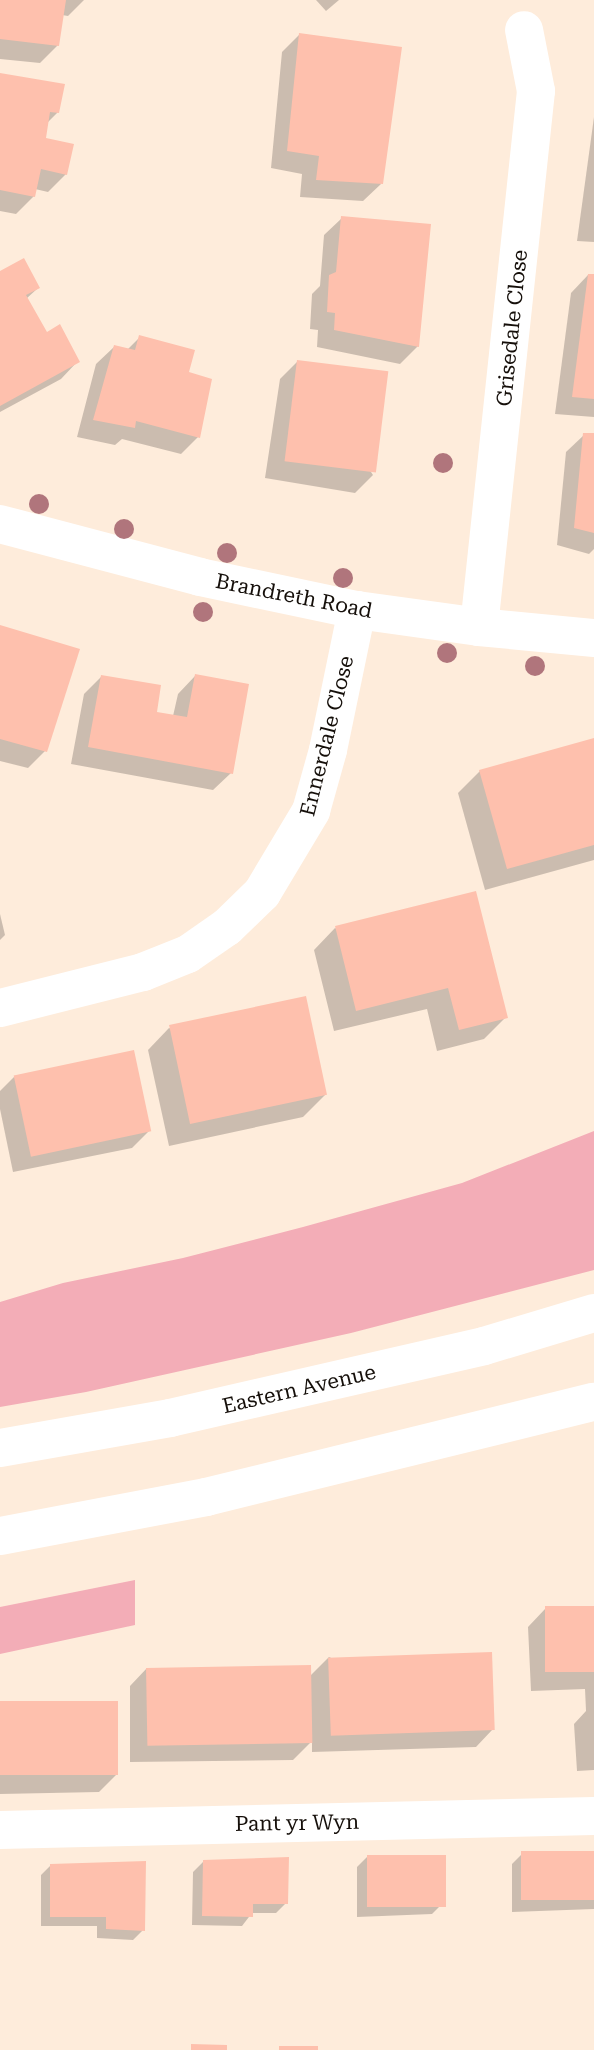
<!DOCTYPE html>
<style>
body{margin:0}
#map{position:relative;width:594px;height:2050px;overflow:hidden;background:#feecdb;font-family:"Roboto Serif",serif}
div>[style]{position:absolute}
.green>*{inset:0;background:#f3adb7}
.shadow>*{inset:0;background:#0003}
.building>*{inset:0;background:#fec0ad;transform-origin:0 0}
.minor>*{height:38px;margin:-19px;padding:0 19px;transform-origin:19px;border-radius:19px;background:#fff}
.highway>*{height:38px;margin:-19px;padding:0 19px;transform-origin:19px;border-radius:19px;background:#fff}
.trees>*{width:20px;height:20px;margin:-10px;border-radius:50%;background:#b0757c}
span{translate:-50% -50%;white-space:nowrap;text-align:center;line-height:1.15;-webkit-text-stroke:5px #fff;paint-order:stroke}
.street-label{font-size:21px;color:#150f0a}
</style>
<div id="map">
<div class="green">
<i style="clip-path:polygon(594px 1131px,594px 1270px,351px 1333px,86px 1392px,0 1407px,0 1302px,63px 1283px,183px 1258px,303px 1227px,462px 1183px)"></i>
<i style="clip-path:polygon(135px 1580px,135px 1625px,0 1654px,0 1607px)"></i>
</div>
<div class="shadow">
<i style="clip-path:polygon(0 0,84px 0,68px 16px,62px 15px,58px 45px,40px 63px,0 59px)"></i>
<i style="clip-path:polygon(316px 0,339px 0,326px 11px)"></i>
<i style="clip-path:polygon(300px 34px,381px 184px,363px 201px,300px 197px,302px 174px,271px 168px,282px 52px)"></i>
<i style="clip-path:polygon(0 75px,58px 112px,46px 124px,44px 140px,66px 174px,48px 192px,35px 189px,34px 196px,16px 214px,0 211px)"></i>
<i style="clip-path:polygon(594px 117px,594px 242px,577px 241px)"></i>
<i style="clip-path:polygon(342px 218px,418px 346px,400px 364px,317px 347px,318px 330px,310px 329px,312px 294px,320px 286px,324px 235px)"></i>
<i style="clip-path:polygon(0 273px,38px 288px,26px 299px,46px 335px,78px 361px,61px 379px,0 412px)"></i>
<i style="clip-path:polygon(588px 275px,594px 275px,594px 417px,555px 414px,571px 293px)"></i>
<i style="clip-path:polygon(140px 337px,187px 373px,198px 437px,181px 454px,122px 439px,115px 445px,77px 437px,96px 364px,114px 347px,127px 350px)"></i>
<i style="clip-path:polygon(298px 361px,373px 475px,355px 493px,265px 478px,280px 379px)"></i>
<i style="clip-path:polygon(584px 435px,594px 435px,594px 549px,589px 554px,557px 545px,566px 452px)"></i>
<i style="clip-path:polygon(0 627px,45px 751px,28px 768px,0 761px)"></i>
<i style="clip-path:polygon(195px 676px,231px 773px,213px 790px,71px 764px,84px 694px,101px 677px,155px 713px,173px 716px,178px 694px)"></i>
<i style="clip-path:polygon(594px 740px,594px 860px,485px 890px,458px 793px,480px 771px)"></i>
<i style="clip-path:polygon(0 914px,5px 935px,0 940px)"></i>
<i style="clip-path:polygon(335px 928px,506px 1017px,484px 1039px,437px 1051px,427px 1009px,334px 1031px,314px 950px)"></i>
<i style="clip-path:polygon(169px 1028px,325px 1095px,303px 1117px,169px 1146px,148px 1050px)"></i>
<i style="clip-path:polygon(15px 1076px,149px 1131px,132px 1148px,13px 1172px,0 1109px,0 1091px)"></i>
<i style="clip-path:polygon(594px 1607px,594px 1770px,577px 1771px,574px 1724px,586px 1711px,585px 1689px,531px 1691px,528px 1627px,545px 1609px)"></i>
<i style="clip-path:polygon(329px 1657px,493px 1729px,476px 1747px,312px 1752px,312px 1741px,293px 1760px,130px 1762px,130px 1686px,147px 1668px,310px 1676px)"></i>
<i style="clip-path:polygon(0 1706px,117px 1774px,99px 1792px,0 1794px)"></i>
<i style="clip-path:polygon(594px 1853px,594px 1909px,512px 1912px,512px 1864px,522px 1854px)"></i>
<i style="clip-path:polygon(367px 1857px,442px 1904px,432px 1914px,357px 1917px,357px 1867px)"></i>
<i style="clip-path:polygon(203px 1862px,286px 1903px,276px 1913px,252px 1913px,242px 1926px,192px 1925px,193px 1872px)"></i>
<i style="clip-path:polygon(51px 1865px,143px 1930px,133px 1940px,97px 1938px,97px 1926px,41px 1926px,41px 1875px)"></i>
</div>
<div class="building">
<i style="clip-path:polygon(0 0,66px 0,59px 46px,0 39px)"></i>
<i style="clip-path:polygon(299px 33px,402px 47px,383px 184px,316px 180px,319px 156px,287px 151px)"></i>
<i style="clip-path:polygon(0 73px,65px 84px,59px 113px,50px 112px,46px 138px,74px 144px,67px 175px,41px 169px,35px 197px,0 190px)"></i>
<i style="clip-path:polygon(341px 216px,431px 224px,419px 347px,334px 330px,335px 313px,327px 312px,329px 275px,336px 272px)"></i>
<i style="clip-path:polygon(24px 258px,40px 288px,26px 295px,47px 332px,60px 324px,80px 362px,0 406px,0 271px)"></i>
<i style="clip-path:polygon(588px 274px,594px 274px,594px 399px,572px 397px)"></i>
<i style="clip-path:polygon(139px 335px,195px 350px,189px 372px,212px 379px,200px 438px,136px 421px,135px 428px,93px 420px,114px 345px,135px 350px)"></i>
<i style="left:297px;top:360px;width:92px;height:102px;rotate:7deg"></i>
<i style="clip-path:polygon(583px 433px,594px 433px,594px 533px,574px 528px)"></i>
<i style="clip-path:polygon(0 625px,80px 649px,47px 752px,0 739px)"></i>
<i style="clip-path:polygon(195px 674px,249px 684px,233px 774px,88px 747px,101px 675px,161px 685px,157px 712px,187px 717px)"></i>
<i style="clip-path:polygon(594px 738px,594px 845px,507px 869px,479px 770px)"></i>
<i style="clip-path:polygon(476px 891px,508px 1018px,459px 1030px,448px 988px,356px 1011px,335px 926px)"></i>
<i style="left:306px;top:996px;width:101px;height:140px;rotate:78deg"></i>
<i style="left:134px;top:1050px;width:83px;height:123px;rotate:78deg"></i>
<i style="left:594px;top:1606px;width:66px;height:49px;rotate:90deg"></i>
<i style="left:492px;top:1652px;width:78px;height:164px;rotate:88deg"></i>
<i style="left:311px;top:1665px;width:78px;height:165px;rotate:89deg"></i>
<i style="left:118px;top:1701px;width:74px;height:118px;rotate:90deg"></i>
<i style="left:594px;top:1851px;width:49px;height:73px;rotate:90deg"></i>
<i style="left:367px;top:1855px;width:79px;height:52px"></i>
<i style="clip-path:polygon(289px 1857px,288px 1904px,253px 1904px,253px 1917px,202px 1916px,203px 1860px)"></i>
<i style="clip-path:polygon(146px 1861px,145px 1931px,106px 1929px,106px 1917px,50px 1917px,50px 1864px)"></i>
<i style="clip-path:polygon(191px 2044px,227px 2045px,227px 2050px,191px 2050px)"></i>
<i style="left:279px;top:2046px;width:39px;height:4px"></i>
</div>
<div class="minor">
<i style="left:0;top:524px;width:207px;rotate:14.8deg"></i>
<i style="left:200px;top:577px;width:160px;rotate:11.9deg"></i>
<i style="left:357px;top:610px;width:123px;rotate:7.9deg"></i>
<i style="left:479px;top:627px;width:116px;rotate:5.5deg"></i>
<i style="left:479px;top:627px;width:539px;rotate:-83.93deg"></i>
<i style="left:536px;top:91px;width:62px;rotate:-101.1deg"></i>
<i style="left:0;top:1008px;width:147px;rotate:-14.1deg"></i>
<i style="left:143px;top:972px;width:48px;rotate:-21.8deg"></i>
<i style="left:188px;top:954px;width:47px;rotate:-34.7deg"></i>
<i style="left:227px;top:927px;width:49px;rotate:-44.2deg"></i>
<i style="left:262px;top:893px;width:96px;rotate:-59.1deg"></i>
<i style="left:311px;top:811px;width:63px;rotate:-74.4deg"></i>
<i style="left:328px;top:750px;width:143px;rotate:-78.3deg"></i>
<i style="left:0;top:1830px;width:594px;rotate:-1.35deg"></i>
</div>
<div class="highway">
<i style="left:0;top:1448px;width:173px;rotate:-10deg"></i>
<i style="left:170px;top:1418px;width:322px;rotate:-12.9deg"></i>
<i style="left:484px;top:1346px;width:115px;rotate:-16.7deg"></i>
<i style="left:0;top:1536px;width:210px;rotate:-10.7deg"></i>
<i style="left:206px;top:1497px;width:399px;rotate:-13.8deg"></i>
</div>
<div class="trees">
<i style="left:443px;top:463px"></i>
<i style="left:39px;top:504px"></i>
<i style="left:124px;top:529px"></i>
<i style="left:227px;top:553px"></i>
<i style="left:343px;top:578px"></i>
<i style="left:203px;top:612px"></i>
<i style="left:447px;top:653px"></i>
<i style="left:535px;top:666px"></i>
</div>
<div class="street-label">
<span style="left:512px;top:328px;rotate:-84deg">Grisedale Close</span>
<span style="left:294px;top:596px;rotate:11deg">Brandreth Road</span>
<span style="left:327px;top:736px;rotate:-76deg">Ennerdale Close</span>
<span style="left:299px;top:1389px;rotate:-13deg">Eastern Avenue</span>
<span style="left:297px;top:1823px;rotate:-1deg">Pant yr Wyn</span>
</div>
</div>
